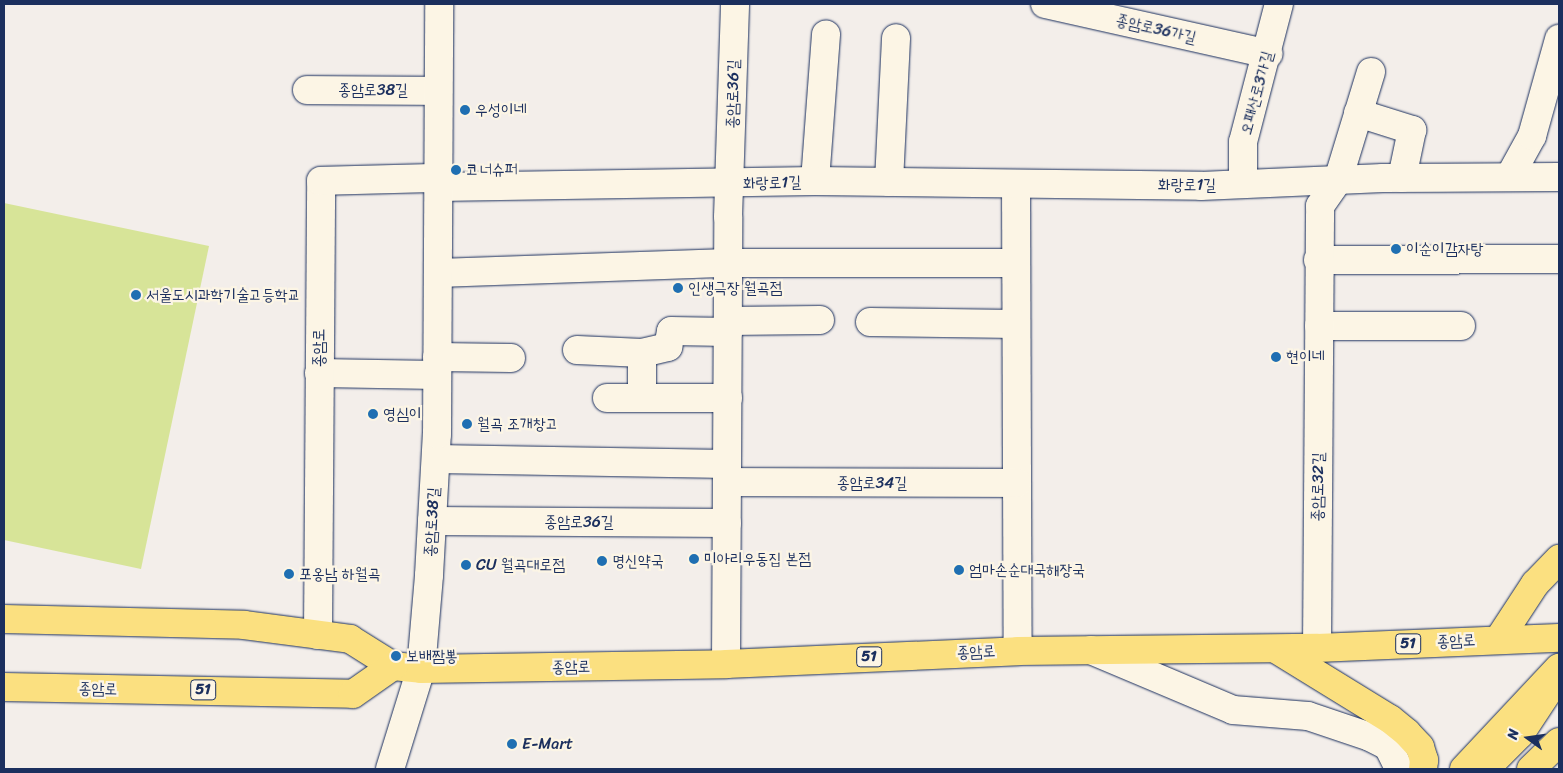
<!DOCTYPE html>
<meta charset="utf-8">
<style>
body{margin:0}
#map{position:relative;width:1563px;height:773px;overflow:hidden;background:#f3eeea;font-family:Sriracha,"Poor Story",sans-serif}
div>[style]{position:absolute}
.green>*{inset:0;background:#d7e498}
.roads{filter:drop-shadow(0 0 1px #1b2f5e) drop-shadow(0 0 1px #1b2f5e)}
.minor>*{height:28px;margin:-14px;padding:0 14px;transform-origin:14px;border-radius:14px;background:#fcf5e5}
.tertiary>*{height:28px;margin:-14px;padding:0 14px;transform-origin:14px;border-radius:14px;background:#fcf5e5}
.primary>*{height:28px;margin:-14px;padding:0 14px;transform-origin:14px;border-radius:14px;background:#fbe080}
.trunk>*{height:28px;margin:-14px;padding:0 14px;transform-origin:14px;border-radius:14px;background:#fbe080}
.dots>*{width:14px;height:14px;translate:-50% -50%;box-sizing:border-box;border:2px solid #fcf5e5;border-radius:50%}
span{translate:-50% -50%;white-space:nowrap;text-align:center;line-height:1.15;-webkit-text-stroke:4.5px #fcf5e5;paint-order:stroke}
.shield-label span{padding:1px 4px;background:#fcf5e5;border:1px solid;border-radius:4px;-webkit-text-stroke-width:0}
.shield-label{font-size:15px;color:#1b2f5e;font-weight:700}
.street-label{font-size:16px;color:#1b2f5e}
.poi-label{font-size:16px;color:#1b2f5e}
.left{translate:0 -50%;text-align:left}
.frame{position:absolute;inset:0;border:5px solid #1b2f5e;pointer-events:none}
.north{position:absolute;left:1503px;top:713px;width:50px;height:50px;-webkit-text-stroke:4px #fcf5e5;paint-order:stroke;rotate:284deg;font-size:14px;font-weight:700;line-height:20px;text-align:center;color:#1b2f5e}
.north::after{content:'';display:block;margin:auto;width:18px;height:22px;background:#1b2f5e;clip-path:polygon(50% 0,100% 100%,50% 72%,0 100%)}
</style>
<div id="map">
<div class="green">
<i style="clip-path:polygon(4px 203px,209px 246px,141px 569px,4px 540px)"></i>
</div>
<div class="roads">
<div class="minor">
<i style="left:1045px;top:4px;width:229px;rotate:12.6deg"></i>
<i style="left:307px;top:90px;width:131px;rotate:0.4deg"></i>
<i style="left:1358px;top:113px;width:57px;rotate:17.5deg"></i>
<i style="left:1412px;top:130px;width:49px;rotate:101.8deg"></i>
<i style="left:1510px;top:176px;width:46px;rotate:-61.2deg"></i>
<i style="left:1532px;top:136px;width:101px;rotate:-74.4deg"></i>
<i style="left:815px;top:181px;width:147px;rotate:-85.7deg"></i>
<i style="left:889px;top:182px;width:144px;rotate:-87.2deg"></i>
<i style="left:1016px;top:184px;width:467px;rotate:89.8deg"></i>
<i style="left:1243px;top:184px;width:42px;rotate:-90deg"></i>
<i style="left:1243px;top:142px;width:143px;rotate:-75.4deg"></i>
<i style="left:438px;top:187px;width:377px;rotate:-0.9deg"></i>
<i style="left:815px;top:181px;width:386px;rotate:0.7deg"></i>
<i style="left:1201px;top:186px;width:182px;rotate:-2.5deg"></i>
<i style="left:1383px;top:178px;width:176px;rotate:-0.3deg"></i>
<i style="left:1318px;top:260px;width:241px;rotate:-0.2deg"></i>
<i style="left:438px;top:273px;width:290px;rotate:-2deg"></i>
<i style="left:728px;top:263px;width:288px"></i>
<i style="left:728px;top:321px;width:92px;rotate:-0.6deg"></i>
<i style="left:870px;top:322px;width:146px;rotate:0.8deg"></i>
<i style="left:1319px;top:326px;width:142px"></i>
<i style="left:577px;top:350px;width:65px;rotate:2.6deg"></i>
<i style="left:642px;top:353px;width:27px;rotate:-13deg"></i>
<i style="left:668px;top:347px;width:16px;rotate:-79deg"></i>
<i style="left:671px;top:331px;width:57px;rotate:1deg"></i>
<i style="left:642px;top:353px;width:45px;rotate:90deg"></i>
<i style="left:437px;top:357px;width:74px;rotate:0.8deg"></i>
<i style="left:319px;top:373px;width:118px;rotate:1deg"></i>
<i style="left:607px;top:398px;width:121px"></i>
<i style="left:436px;top:459px;width:291px;rotate:1deg"></i>
<i style="left:727px;top:482px;width:290px;rotate:0.2deg"></i>
<i style="left:432px;top:521px;width:295px;rotate:0.4deg"></i>
<i style="left:318px;top:635px;width:454px;rotate:-89.6deg"></i>
<i style="left:321px;top:181px;width:117px;rotate:-1.5deg"></i>
<i style="left:1317px;top:648px;width:442px;rotate:-89.6deg"></i>
<i style="left:1320px;top:206px;width:32px;rotate:-55deg"></i>
<i style="left:1338px;top:180px;width:113px;rotate:-73deg"></i>
<i style="left:1091px;top:650px;width:154px;rotate:22.9deg"></i>
<i style="left:1233px;top:710px;width:75px;rotate:4.6deg"></i>
<i style="left:1308px;top:716px;width:65px;rotate:18.7deg"></i>
<i style="left:1370px;top:737px;width:20px;rotate:27deg"></i>
<i style="left:1388px;top:746px;width:25px;rotate:64deg"></i>
<i style="left:726px;top:664px;width:447px;rotate:-89.7deg"></i>
<i style="left:728px;top:217px;width:213px;rotate:-88.1deg"></i>
</div>
<div class="tertiary">
<i style="left:390px;top:769px;width:105px;rotate:-72.8deg"></i>
<i style="left:421px;top:669px;width:94px;rotate:-85.1deg"></i>
<i style="left:429px;top:575px;width:141px;rotate:-86.8deg"></i>
<i style="left:437px;top:434px;width:430px;rotate:-89.7deg"></i>
</div>
<div class="primary">
<i style="left:4px;top:619px;width:240px;rotate:1.4deg"></i>
<i style="left:244px;top:625px;width:107px;rotate:7.5deg"></i>
<i style="left:350px;top:639px;width:51px;rotate:32.1deg"></i>
<i style="left:393px;top:666px;width:28px;rotate:6deg"></i>
<i style="left:421px;top:669px;width:305px;rotate:-0.9deg"></i>
<i style="left:726px;top:664px;width:292px;rotate:-2.5deg"></i>
<i style="left:1018px;top:651px;width:299px;rotate:-0.6deg"></i>
<i style="left:1317px;top:648px;width:242px;rotate:-2.4deg"></i>
<i style="left:1499px;top:639px;width:66px;rotate:-56.8deg"></i>
<i style="left:1535px;top:584px;width:35px;rotate:-46deg"></i>
<i style="left:1276px;top:649px;width:134px;rotate:31.6deg"></i>
<i style="left:1390px;top:719px;width:22px;rotate:39deg"></i>
<i style="left:1407px;top:733px;width:19px;rotate:47deg"></i>
<i style="left:1420px;top:747px;width:14px;rotate:73deg"></i>
<i style="left:1424px;top:760px;width:9px;rotate:96deg"></i>
<i style="left:4px;top:687px;width:349px;rotate:1.1deg"></i>
<i style="left:353px;top:694px;width:49px;rotate:-35deg"></i>
<i style="left:1485px;top:769px;width:49px;rotate:-45deg"></i>
<i style="left:1520px;top:734px;width:56px;rotate:-56.6deg"></i>
</div>
<div class="trunk">
<i style="left:1464px;top:769px;width:139px;rotate:-46.8deg"></i>
<i style="left:1531px;top:769px;width:39px;rotate:-44deg"></i>
</div>
</div>
<div class="dots">
<i style="left:465px;top:110px;background:#1f6fb2"></i>
<i style="left:456px;top:170px;background:#1f6fb2"></i>
<i style="left:1396px;top:249px;background:#1f6fb2"></i>
<i style="left:678px;top:288px;background:#1f6fb2"></i>
<i style="left:136px;top:295px;background:#1f6fb2"></i>
<i style="left:1276px;top:357px;background:#1f6fb2"></i>
<i style="left:373px;top:414px;background:#1f6fb2"></i>
<i style="left:467px;top:424px;background:#1f6fb2"></i>
<i style="left:694px;top:559px;background:#1f6fb2"></i>
<i style="left:602px;top:561px;background:#1f6fb2"></i>
<i style="left:466px;top:565px;background:#1f6fb2"></i>
<i style="left:959px;top:570px;background:#1f6fb2"></i>
<i style="left:289px;top:574px;background:#1f6fb2"></i>
<i style="left:396px;top:656px;background:#1f6fb2"></i>
<i style="left:512px;top:744px;background:#1f6fb2"></i>
</div>
<div class="shield-label">
<span style="left:1408px;top:644px">51</span>
<span style="left:869px;top:657px">51</span>
<span style="left:203px;top:690px">51</span>
</div>
<div class="street-label">
<span style="left:1156px;top:29px;rotate:13deg">종암로36가길</span>
<span style="left:373px;top:90px">종암로38길</span>
<span style="left:1257px;top:93px;rotate:-75deg">오패산로3가길</span>
<span style="left:733px;top:94px;rotate:-89deg">종암로36길</span>
<span style="left:772px;top:183px;rotate:-2deg">화랑로1길</span>
<span style="left:1187px;top:185px">화랑로1길</span>
<span style="left:319px;top:348px;rotate:-90deg">종암로</span>
<span style="left:872px;top:483px">종암로34길</span>
<span style="left:1318px;top:487px;rotate:-89deg">종암로32길</span>
<span style="left:432px;top:522px;rotate:-87deg">종암로38길</span>
<span style="left:579px;top:522px">종암로36길</span>
<span style="left:1456px;top:641px;rotate:-3deg">종암로</span>
<span style="left:976px;top:652px;rotate:-3deg">종암로</span>
<span style="left:571px;top:667px;rotate:-1deg">종암로</span>
<span style="left:98px;top:689px;rotate:1deg">종암로</span>
</div>
<div class="poi-label">
<span class="left" style="left:475px;top:110px">우성이네</span>
<span class="left" style="left:466px;top:170px">코너슈퍼</span>
<span class="left" style="left:1406px;top:249px">이순이감자탕</span>
<span class="left" style="left:688px;top:288px">인생극장 월곡점</span>
<span class="left" style="left:146px;top:295px">서울도시과학기술고등학교</span>
<span class="left" style="left:1286px;top:357px">현이네</span>
<span class="left" style="left:383px;top:414px">영심이</span>
<span class="left" style="left:477px;top:424px">월곡 조개창고</span>
<span class="left" style="left:704px;top:559px">미아리우동집 본점</span>
<span class="left" style="left:612px;top:561px">명신약국</span>
<span class="left" style="left:476px;top:565px">CU 월곡대로점</span>
<span class="left" style="left:969px;top:570px">엄마손순대국해장국</span>
<span class="left" style="left:299px;top:574px">포옹남 하월곡</span>
<span class="left" style="left:406px;top:656px">보배짬뽕</span>
<span class="left" style="left:522px;top:744px">E-Mart</span>
</div>
<div class="frame"></div>
<div class="north">N</div>
</div>
